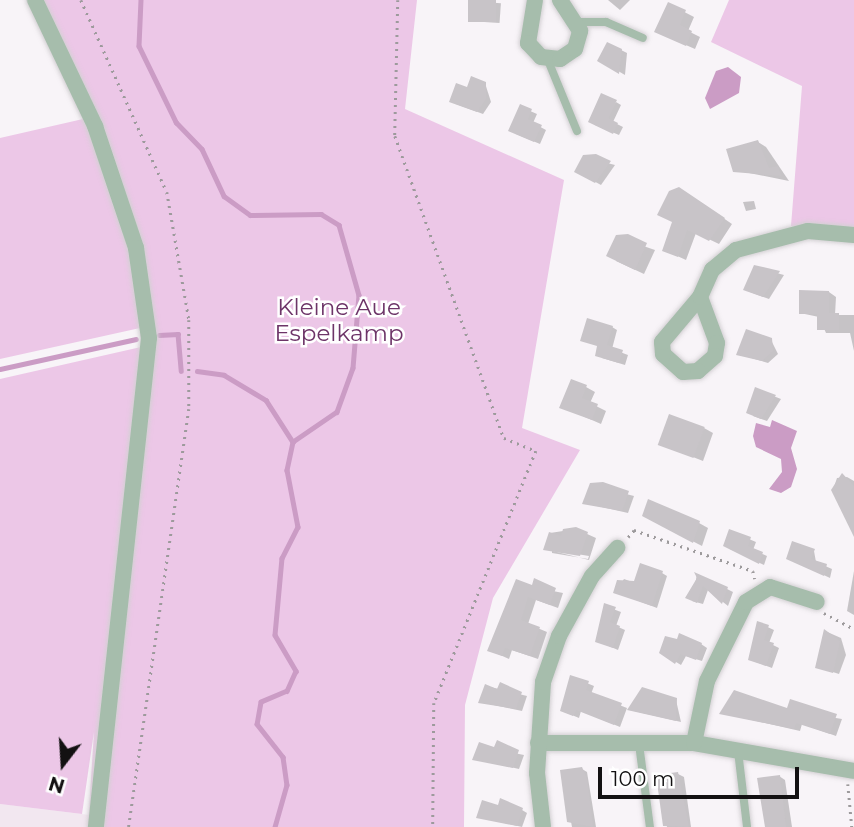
<!DOCTYPE html>
<style>
body{margin:0}
#map{position:relative;width:854px;height:827px;overflow:hidden;background:#f8f4f8;font-family:Montserrat,sans-serif}
div>[style]{position:absolute}
.built>*{inset:0;background:#f2e7f0}
.green>*{inset:0;background:#ecc7e7}
.water>*{inset:0;background:#cb9cc5}
.shadow>*{inset:0;background:#0003;transform-origin:0 0}
.stream>*{height:4.5px;margin:-2.25px;padding:0 2.25px;transform-origin:2.25px;border-radius:2.25px;background:#cb9cc5}
.building>*{inset:0;background:#c8c4c8;transform-origin:0 0}
.path>*{height:2.5px;margin-top:-1.25px;transform-origin:0;background:repeating-linear-gradient(90deg,#9d9a9c 0 2px,transparent 0 7px)}
.roads{filter:drop-shadow(0 0 2px #d3d0d3) drop-shadow(0 0 2px #d3d0d3)}
.service>*{height:8px;margin:-4px;padding:0 4px;transform-origin:4px;border-radius:4px;background:#a6bdac}
.minor>*{height:16px;margin:-8px;padding:0 8px;transform-origin:8px;border-radius:8px;background:#a6bdac}
span{translate:-50% -50%;white-space:nowrap;text-align:center;line-height:1.15;-webkit-text-stroke:5px #fff;paint-order:stroke}
.park-label{font-size:23px;color:#6d3468}
.north{position:absolute;left:28px;top:729px;width:70px;height:70px;-webkit-text-stroke:5px #fff;paint-order:stroke;rotate:197deg;font-size:19px;font-weight:700;line-height:28px;text-align:center;color:#131112}
.north::after{content:'';display:block;margin:auto;width:24px;height:32px;background:#131112;clip-path:polygon(50% 0,100% 100%,50% 72%,0 100%)}
.scale{position:absolute;left:598px;top:767px;width:201px;height:32px;box-sizing:border-box;border:4px solid #131112;border-top:0;padding-left:9px;font-size:21px;line-height:24px;white-space:nowrap;color:#131112;-webkit-text-stroke:5px #fff;paint-order:stroke}
</style>
<div id="map">
<div class="built">
<i style="clip-path:polygon(0 804px,90px 815px,88px 827px,0 827px)"></i>
</div>
<div class="green">
<i style="clip-path:polygon(27px 0,417px 0,405px 109px,564px 180px,522px 428px,580px 450px,493px 598px,465px 705px,464px 827px,88px 827px,94px 732px,82px 814px,0 804px,0 379px,141px 347px,140px 328px,0 359px,0 138px,83px 119px)"></i>
<i style="clip-path:polygon(729px 0,854px 0,854px 231px,791px 226px,802px 86px,711px 42px)"></i>
</div>
<div class="water">
<i style="clip-path:polygon(728px 67px,741px 77px,739px 93px,710px 109px,705px 98px,716px 71px)"></i>
<i style="clip-path:polygon(772px 420px,797px 431px,791px 448px,797px 469px,791px 487px,781px 493px,769px 489px,782px 472px,781px 459px,756px 447px,753px 436px,756px 423px,770px 427px)"></i>
</div>
<div class="shadow">
<i style="clip-path:polygon(608px 0,630px 0,620px 10px)"></i>
<i style="left:470px;top:1px;width:31px;height:20px;rotate:4deg"></i>
<i style="clip-path:polygon(669px 4px,694px 17px,688px 31px,700px 37px,695px 49px,665px 36px)"></i>
<i style="clip-path:polygon(621px 50px,627px 53px,625px 75px,599px 60px)"></i>
<i style="clip-path:polygon(485px 83px,491px 102px,483px 114px,456px 104px)"></i>
<i style="clip-path:polygon(616px 102px,621px 105px,613px 122px,623px 127px,619px 135px,595px 125px)"></i>
<i style="clip-path:polygon(521px 107px,537px 114px,533px 123px,546px 130px,540px 144px,516px 134px)"></i>
<i style="clip-path:polygon(758px 142px,766px 147px,789px 181px,734px 170px)"></i>
<i style="clip-path:polygon(584px 157px,615px 165px,601px 185px,577px 172px)"></i>
<i style="clip-path:polygon(688px 194px,732px 224px,719px 244px,696px 233px,686px 260px,664px 250px)"></i>
<i style="clip-path:polygon(754px 201px,756px 209px,746px 211px,743px 202px)"></i>
<i style="clip-path:polygon(617px 237px,655px 250px,644px 274px,616px 261px)"></i>
<i style="clip-path:polygon(755px 267px,784px 275px,769px 299px,750px 292px)"></i>
<i style="clip-path:polygon(829px 292px,836px 297px,835px 315px,854px 315px,854px 351px,850px 333px,826px 333px,819px 317px,800px 313px)"></i>
<i style="clip-path:polygon(612px 327px,617px 330px,612px 349px,628px 355px,625px 365px,602px 358px,599px 347px)"></i>
<i style="clip-path:polygon(771px 340px,778px 354px,768px 363px,738px 354px)"></i>
<i style="clip-path:polygon(586px 387px,595px 392px,590px 403px,606px 411px,601px 424px,562px 407px)"></i>
<i style="clip-path:polygon(756px 389px,781px 399px,767px 421px,753px 416px)"></i>
<i style="clip-path:polygon(704px 428px,713px 433px,703px 461px,660px 444px)"></i>
<i style="clip-path:polygon(847px 477px,854px 481px,854px 524px,833px 490px,837px 478px)"></i>
<i style="clip-path:polygon(591px 485px,634px 496px,628px 513px,584px 503px)"></i>
<i style="clip-path:polygon(653px 521px,699px 523px,708px 528px,702px 546px)"></i>
<i style="clip-path:polygon(evenodd,576px 529px,596px 538px,589px 560px,545px 549px,550px 533px,576px 529px,552px 550px,589px 556px,588px 559px,552px 553px,552px 550px)"></i>
<i style="clip-path:polygon(730px 531px,756px 542px,753px 550px,767px 556px,764px 565px,730px 549px)"></i>
<i style="clip-path:polygon(814px 551px,816px 562px,832px 569px,830px 578px,794px 561px)"></i>
<i style="clip-path:polygon(854px 571px,854px 615px,847px 611px)"></i>
<i style="clip-path:polygon(662px 573px,667px 576px,657px 608px,615px 592px,624px 579px,635px 583px)"></i>
<i style="clip-path:polygon(697px 574px,733px 592px,728px 606px,708px 590px,703px 604px,692px 601px)"></i>
<i style="clip-path:polygon(533px 587px,563px 593px,558px 608px,536px 600px,528px 624px,547px 632px,538px 659px,512px 650px,509px 659px,489px 650px)"></i>
<i style="clip-path:polygon(605px 606px,621px 612px,616px 626px,625px 630px,618px 650px,597px 641px)"></i>
<i style="clip-path:polygon(759px 623px,774px 630px,769px 643px,779px 648px,772px 668px,756px 662px)"></i>
<i style="clip-path:polygon(825px 631px,841px 638px,846px 655px,839px 674px,817px 667px)"></i>
<i style="clip-path:polygon(701px 644px,707px 648px,702px 661px,686px 656px,681px 665px,661px 653px)"></i>
<i style="clip-path:polygon(572px 677px,594px 686px,591px 694px,627px 708px,620px 727px,581px 711px,579px 718px,567px 713px)"></i>
<i style="clip-path:polygon(486px 686px,527px 696px,522px 711px,480px 702px)"></i>
<i style="clip-path:polygon(676px 700px,681px 722px,630px 710px)"></i>
<i style="clip-path:polygon(788px 710px,842px 719px,836px 736px,802px 724px,800px 731px,721px 713px)"></i>
<i style="clip-path:polygon(495px 749px,524px 755px,519px 769px,474px 759px)"></i>
<i style="clip-path:polygon(582px 769px,587px 772px,596px 827px,572px 827px,562px 772px)"></i>
<i style="clip-path:polygon(678px 774px,684px 777px,691px 827px,667px 827px,658px 776px)"></i>
<i style="clip-path:polygon(779px 776px,785px 780px,792px 827px,768px 827px)"></i>
<i style="clip-path:polygon(522px 810px,527px 813px,522px 827px,478px 817px)"></i>
</div>
<div class="stream">
<i style="left:141px;top:0;width:46px;rotate:92.5deg"></i>
<i style="left:139px;top:46px;width:85px;rotate:64deg"></i>
<i style="left:176px;top:122px;width:37px;rotate:46deg"></i>
<i style="left:202px;top:149px;width:52px;rotate:64.9deg"></i>
<i style="left:224px;top:196px;width:32px;rotate:36deg"></i>
<i style="left:250px;top:215px;width:71px;rotate:-0.8deg"></i>
<i style="left:321px;top:214px;width:21px;rotate:31deg"></i>
<i style="left:339px;top:225px;width:73px;rotate:74.1deg"></i>
<i style="left:359px;top:295px;width:73px;rotate:94.7deg"></i>
<i style="left:353px;top:368px;width:47px;rotate:110deg"></i>
<i style="left:337px;top:412px;width:53px;rotate:145.7deg"></i>
<i style="left:293px;top:442px;width:29px;rotate:102deg"></i>
<i style="left:287px;top:470px;width:58px;rotate:79.1deg"></i>
<i style="left:298px;top:527px;width:35px;rotate:117deg"></i>
<i style="left:282px;top:558px;width:77px;rotate:95.2deg"></i>
<i style="left:275px;top:635px;width:42px;rotate:59.7deg"></i>
<i style="left:296px;top:671px;width:22px;rotate:114deg"></i>
<i style="left:287px;top:691px;width:28px;rotate:157deg"></i>
<i style="left:261px;top:702px;width:22px;rotate:100deg"></i>
<i style="left:257px;top:724px;width:42px;rotate:51.8deg"></i>
<i style="left:283px;top:757px;width:28px;rotate:82deg"></i>
<i style="left:287px;top:785px;width:44px;rotate:105.9deg"></i>
<i style="left:159px;top:335px;width:19px;rotate:-3deg"></i>
<i style="left:178px;top:334px;width:37px;rotate:85deg"></i>
<i style="left:0;top:369px;width:139px;rotate:-12.4deg"></i>
<i style="left:197px;top:371px;width:27px;rotate:8deg"></i>
<i style="left:224px;top:375px;width:49px;rotate:30.8deg"></i>
<i style="left:266px;top:400px;width:50px;rotate:57.3deg"></i>
</div>
<div class="building">
<i style="left:468px;top:0;width:28px;height:22px"></i>
<i style="clip-path:polygon(668px 2px,686px 10px,680px 25px,692px 31px,686px 46px,654px 32px)"></i>
<i style="clip-path:polygon(607px 42px,622px 49px,619px 74px,597px 61px)"></i>
<i style="clip-path:polygon(471px 76px,486px 82px,486px 99px,477px 112px,449px 102px,456px 83px,467px 87px)"></i>
<i style="clip-path:polygon(601px 93px,617px 100px,608px 118px,618px 123px,613px 134px,588px 122px)"></i>
<i style="clip-path:polygon(520px 104px,532px 109px,528px 119px,542px 125px,534px 142px,508px 131px)"></i>
<i style="clip-path:polygon(758px 140px,769px 168px,778px 166px,781px 176px,733px 172px,726px 149px)"></i>
<i style="clip-path:polygon(596px 154px,611px 161px,595px 183px,574px 172px,583px 155px)"></i>
<i style="clip-path:polygon(679px 187px,725px 218px,709px 241px,687px 230px,678px 257px,662px 251px,672px 222px,657px 215px,669px 191px)"></i>
<i style="clip-path:polygon(628px 234px,647px 243px,635px 270px,606px 256px,616px 235px)"></i>
<i style="clip-path:polygon(754px 265px,780px 271px,763px 297px,743px 290px)"></i>
<i style="clip-path:polygon(799px 290px,829px 291px,829px 313px,839px 313px,839px 330px,817px 330px,817px 314px,799px 314px)"></i>
<i style="clip-path:polygon(587px 318px,613px 326px,607px 345px,623px 350px,619px 363px,595px 356px,597px 346px,580px 341px)"></i>
<i style="clip-path:polygon(746px 329px,772px 338px,773px 351px,762px 361px,736px 355px)"></i>
<i style="clip-path:polygon(571px 379px,587px 385px,582px 398px,598px 404px,592px 420px,559px 408px)"></i>
<i style="clip-path:polygon(755px 387px,776px 395px,761px 419px,746px 413px)"></i>
<i style="left:669px;top:414px;width:38px;height:33px;rotate:20deg"></i>
<i style="clip-path:polygon(842px 473px,854px 486px,854px 537px,831px 490px)"></i>
<i style="clip-path:polygon(603px 482px,629px 491px,622px 511px,582px 504px,590px 483px)"></i>
<i style="clip-path:polygon(648px 499px,700px 521px,693px 543px,642px 516px)"></i>
<i style="clip-path:polygon(576px 527px,588px 532px,580px 556px,543px 550px,549px 532px,561px 536px,563px 529px)"></i>
<i style="clip-path:polygon(729px 529px,751px 537px,748px 546px,763px 552px,759px 564px,723px 546px)"></i>
<i style="clip-path:polygon(792px 541px,815px 549px,811px 559px,827px 564px,824px 576px,786px 559px)"></i>
<i style="clip-path:polygon(640px 563px,663px 571px,652px 606px,613px 593px,617px 580px,634px 581px)"></i>
<i style="clip-path:polygon(694px 572px,728px 587px,722px 604px,703px 586px,697px 603px,685px 598px,697px 578px)"></i>
<i style="clip-path:polygon(534px 578px,556px 588px,550px 605px,528px 597px,521px 620px,540px 627px,530px 656px,505px 648px,502px 656px,487px 651px,516px 579px,532px 585px)"></i>
<i style="clip-path:polygon(604px 603px,616px 607px,610px 622px,620px 626px,613px 648px,595px 642px)"></i>
<i style="clip-path:polygon(757px 621px,769px 625px,764px 640px,774px 643px,766px 666px,748px 660px)"></i>
<i style="clip-path:polygon(824px 629px,840px 641px,833px 673px,815px 668px)"></i>
<i style="clip-path:polygon(679px 633px,702px 643px,696px 660px,680px 654px,675px 664px,659px 653px,665px 636px,677px 639px)"></i>
<i style="clip-path:polygon(570px 675px,589px 681px,586px 690px,622px 703px,614px 725px,576px 710px,573px 716px,560px 711px)"></i>
<i style="clip-path:polygon(500px 682px,522px 692px,516px 709px,478px 703px,485px 684px,497px 689px)"></i>
<i style="clip-path:polygon(642px 687px,677px 698px,676px 721px,627px 710px)"></i>
<i style="clip-path:polygon(734px 690px,787px 708px,790px 699px,837px 714px,830px 734px,796px 723px,794px 729px,719px 714px)"></i>
<i style="clip-path:polygon(497px 740px,519px 750px,513px 768px,472px 760px,479px 742px,494px 747px)"></i>
<i style="clip-path:polygon(582px 767px,587px 779px,593px 827px,567px 822px,560px 770px)"></i>
<i style="clip-path:polygon(678px 772px,689px 827px,663px 826px,656px 775px)"></i>
<i style="clip-path:polygon(780px 775px,786px 827px,765px 827px,757px 778px)"></i>
<i style="clip-path:polygon(500px 798px,523px 808px,517px 826px,476px 818px,482px 800px,498px 805px)"></i>
</div>
<div class="path">
<i style="left:81px;top:0;width:210px;rotate:65.9deg"></i>
<i style="left:167px;top:192px;width:130px;rotate:80.2deg"></i>
<i style="left:189px;top:320px;width:89px;rotate:90deg"></i>
<i style="left:189px;top:409px;width:422px;rotate:98.2deg"></i>
<i style="left:398px;top:0;width:136px;rotate:91.3deg"></i>
<i style="left:395px;top:136px;width:321px;rotate:70.2deg"></i>
<i style="left:504px;top:438px;width:35px;rotate:22deg"></i>
<i style="left:536px;top:451px;width:272px;rotate:112deg"></i>
<i style="left:434px;top:703px;width:124px;rotate:90.5deg"></i>
<i style="left:628px;top:537px;width:9px;rotate:-49deg"></i>
<i style="left:634px;top:530px;width:126px;rotate:19deg"></i>
<i style="left:753px;top:571px;width:8px;rotate:76deg"></i>
<i style="left:824px;top:613px;width:34px;rotate:28deg"></i>
<i style="left:848px;top:784px;width:43px;rotate:84.7deg"></i>
</div>
<div class="roads">
<div class="service">
<i style="left:576px;top:22px;width:30px"></i>
<i style="left:606px;top:22px;width:40px;rotate:23.4deg"></i>
<i style="left:547px;top:58px;width:79px;rotate:67.7deg"></i>
<i style="left:639px;top:744px;width:84px;rotate:82.5deg"></i>
<i style="left:738px;top:751px;width:77px;rotate:83.2deg"></i>
</div>
<div class="minor">
<i style="left:35px;top:0;width:140px;rotate:64.5deg"></i>
<i style="left:95px;top:126px;width:129px;rotate:71.4deg"></i>
<i style="left:136px;top:248px;width:91px;rotate:81.8deg"></i>
<i style="left:149px;top:338px;width:492px;rotate:96.2deg"></i>
<i style="left:535px;top:0;width:44px;rotate:99.2deg"></i>
<i style="left:528px;top:43px;width:19px;rotate:47deg"></i>
<i style="left:541px;top:57px;width:19px;rotate:6deg"></i>
<i style="left:560px;top:59px;width:18px;rotate:-34deg"></i>
<i style="left:575px;top:49px;width:19px;rotate:-74deg"></i>
<i style="left:580px;top:31px;width:37px;rotate:-123deg"></i>
<i style="left:700px;top:297px;width:49px;rotate:69.7deg"></i>
<i style="left:717px;top:343px;width:13px;rotate:99deg"></i>
<i style="left:715px;top:356px;width:23px;rotate:139deg"></i>
<i style="left:698px;top:371px;width:15px;rotate:176deg"></i>
<i style="left:683px;top:372px;width:27px;rotate:-138deg"></i>
<i style="left:663px;top:354px;width:12px;rotate:-95deg"></i>
<i style="left:662px;top:342px;width:59px;rotate:-49.8deg"></i>
<i style="left:700px;top:297px;width:30px;rotate:-66deg"></i>
<i style="left:712px;top:270px;width:31px;rotate:-40deg"></i>
<i style="left:736px;top:250px;width:74px;rotate:-14.8deg"></i>
<i style="left:808px;top:231px;width:46px;rotate:5deg"></i>
<i style="left:538px;top:743px;width:156px"></i>
<i style="left:694px;top:743px;width:162px;rotate:9.9deg"></i>
<i style="left:694px;top:743px;width:63px;rotate:-78.2deg"></i>
<i style="left:707px;top:681px;width:88px;rotate:-63.7deg"></i>
<i style="left:746px;top:602px;width:28px;rotate:-32deg"></i>
<i style="left:770px;top:587px;width:49px;rotate:17.7deg"></i>
<i style="left:543px;top:827px;width:54px;rotate:-96.3deg"></i>
<i style="left:537px;top:773px;width:91px;rotate:-86.2deg"></i>
<i style="left:543px;top:682px;width:49px;rotate:-70.8deg"></i>
<i style="left:559px;top:636px;width:68px;rotate:-61.2deg"></i>
<i style="left:592px;top:576px;width:38px;rotate:-48deg"></i>
</div>
</div>
<div class="park-label">
<span style="left:339px;top:320px">Kleine Aue<br>Espelkamp</span>
</div>
<div class="north">N</div>
<div class="scale">100 m</div>
</div>
